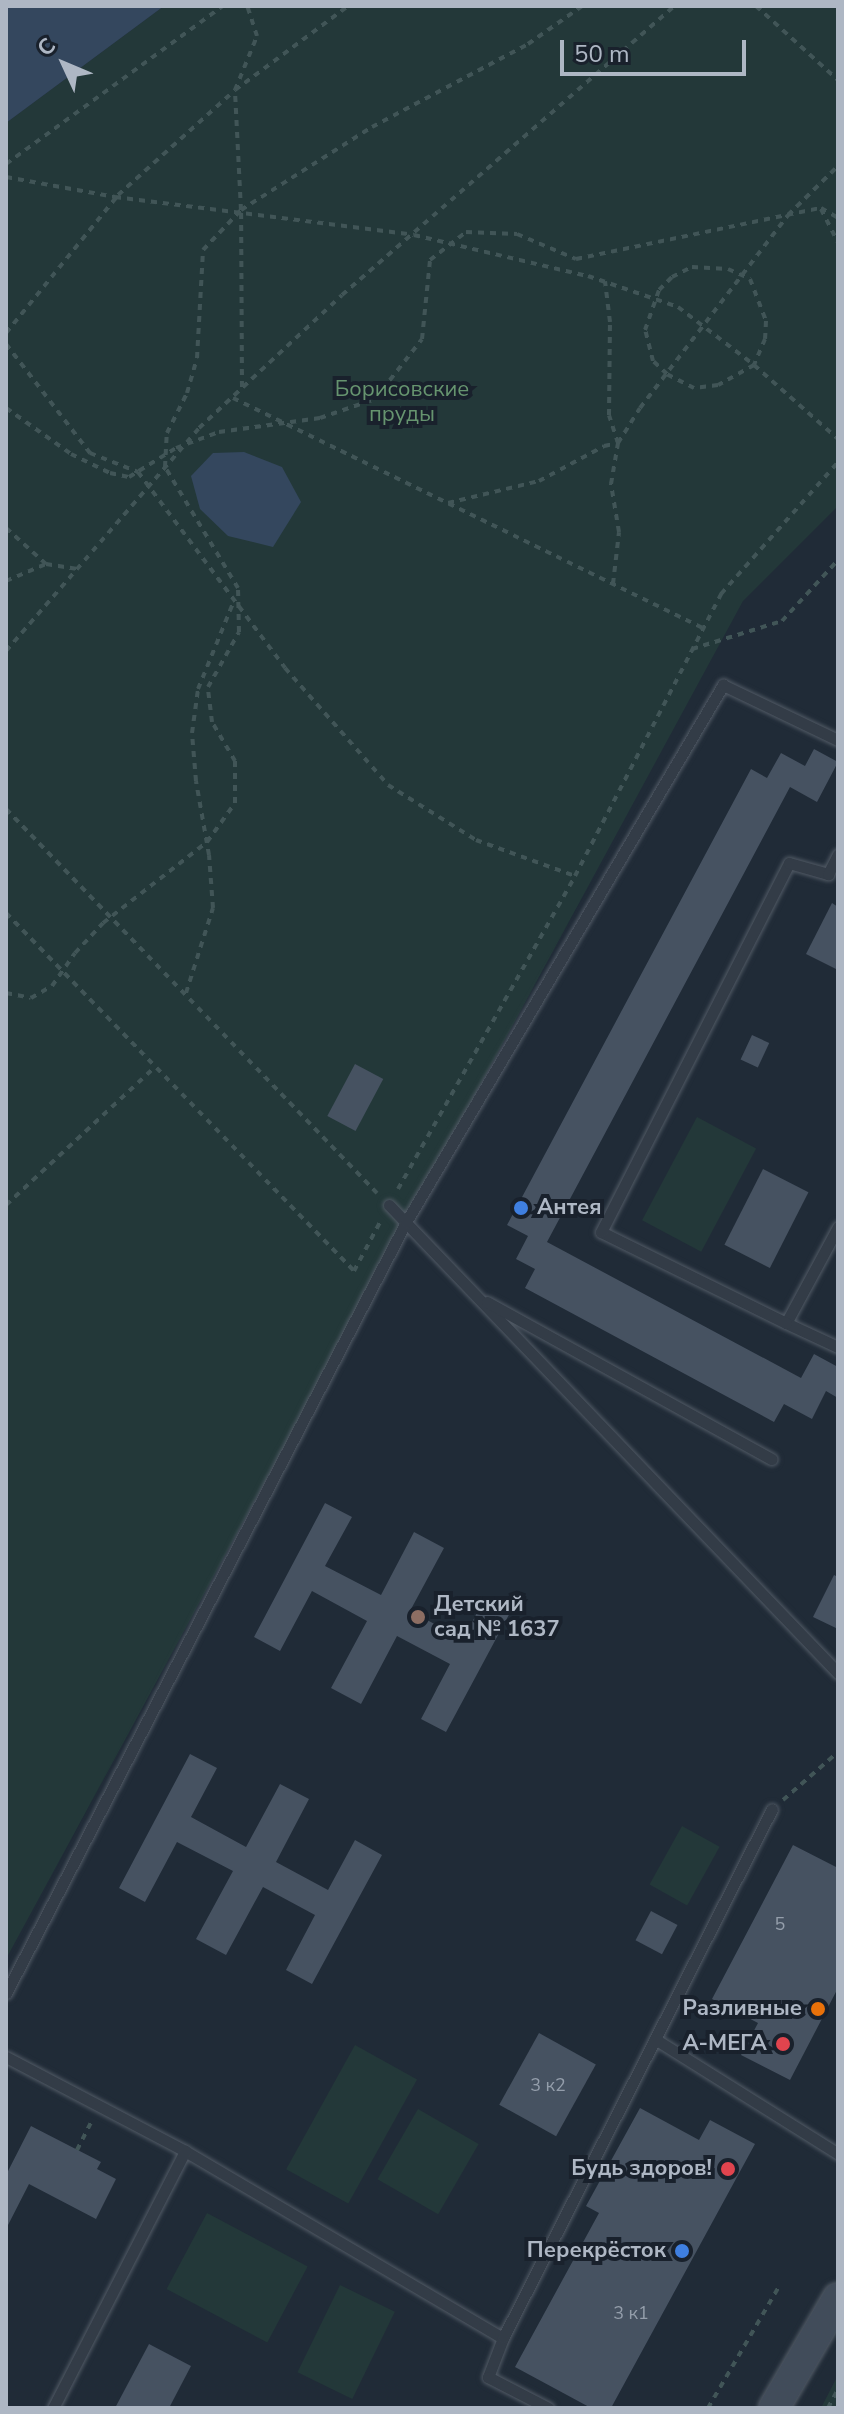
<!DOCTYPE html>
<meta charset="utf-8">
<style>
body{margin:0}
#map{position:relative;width:844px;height:2414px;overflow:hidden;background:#202b37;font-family:"Nunito Sans",sans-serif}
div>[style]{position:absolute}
.green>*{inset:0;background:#233839;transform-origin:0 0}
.water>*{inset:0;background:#34475e}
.building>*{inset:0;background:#465261;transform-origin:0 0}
.path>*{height:4px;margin-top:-2px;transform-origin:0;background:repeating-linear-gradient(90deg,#415557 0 6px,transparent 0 12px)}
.roads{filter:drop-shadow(0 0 2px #515a65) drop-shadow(0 0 2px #515a65)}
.lane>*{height:11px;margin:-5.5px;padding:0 5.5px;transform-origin:5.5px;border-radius:5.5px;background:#333c47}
.secondary>*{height:30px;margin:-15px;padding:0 15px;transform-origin:15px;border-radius:15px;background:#414c5a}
.dots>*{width:22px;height:22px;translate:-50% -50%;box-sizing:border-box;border:4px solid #19212c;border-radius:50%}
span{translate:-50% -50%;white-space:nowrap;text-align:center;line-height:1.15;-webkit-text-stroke:8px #19212c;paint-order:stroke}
.number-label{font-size:18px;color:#949eab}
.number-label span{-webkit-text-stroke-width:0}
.park-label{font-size:22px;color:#66946f}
.poi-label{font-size:22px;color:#aeb7c4;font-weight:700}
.left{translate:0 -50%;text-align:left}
.right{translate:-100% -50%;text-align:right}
.frame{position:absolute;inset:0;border:8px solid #aeb7c4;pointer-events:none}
.north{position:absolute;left:24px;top:24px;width:80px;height:80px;-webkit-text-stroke:6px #19212c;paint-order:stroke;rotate:314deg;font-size:22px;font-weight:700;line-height:32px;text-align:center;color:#aeb7c4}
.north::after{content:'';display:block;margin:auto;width:28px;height:36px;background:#aeb7c4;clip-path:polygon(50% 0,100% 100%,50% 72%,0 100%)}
.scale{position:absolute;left:560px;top:40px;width:186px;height:36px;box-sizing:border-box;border:4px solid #aeb7c4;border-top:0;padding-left:10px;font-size:24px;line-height:28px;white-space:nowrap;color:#aeb7c4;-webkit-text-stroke:6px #19212c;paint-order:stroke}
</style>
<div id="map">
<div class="green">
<i style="clip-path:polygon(164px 6px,838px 6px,838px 506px,743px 601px,6px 1959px,6px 123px)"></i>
<i style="left:697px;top:1117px;width:67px;height:117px;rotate:28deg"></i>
<i style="left:682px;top:1826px;width:43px;height:67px;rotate:29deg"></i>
<i style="left:355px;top:2045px;width:71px;height:142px;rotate:29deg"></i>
<i style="left:418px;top:2109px;width:70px;height:81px;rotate:30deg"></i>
<i style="left:207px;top:2213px;width:114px;height:86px;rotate:28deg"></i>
<i style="left:340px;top:2285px;width:61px;height:97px;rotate:26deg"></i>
<i style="clip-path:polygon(838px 2375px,838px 2408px,821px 2408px)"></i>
</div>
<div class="water">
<i style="clip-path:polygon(6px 6px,164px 6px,6px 123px)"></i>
<i style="clip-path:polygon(244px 452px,282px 467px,301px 502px,273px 547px,228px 536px,200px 509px,191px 476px,213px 453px)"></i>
</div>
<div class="building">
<i style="clip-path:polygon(814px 749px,838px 762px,817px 802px,790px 787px,547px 1242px,801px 1378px,814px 1354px,838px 1367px,838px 1398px,826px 1391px,812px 1419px,784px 1404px,774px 1422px,525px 1288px,535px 1269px,516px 1259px,528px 1236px,507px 1225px,751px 769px,767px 778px,781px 753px,805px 766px)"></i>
<i style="clip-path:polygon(832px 903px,838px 907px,838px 970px,806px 954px)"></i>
<i style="left:752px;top:1035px;width:19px;height:27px;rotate:25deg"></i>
<i style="left:355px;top:1064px;width:32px;height:59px;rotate:28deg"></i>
<i style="left:763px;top:1169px;width:51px;height:85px;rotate:27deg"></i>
<i style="clip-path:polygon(325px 1503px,352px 1517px,325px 1566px,381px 1595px,414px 1532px,444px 1548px,410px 1611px,463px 1639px,486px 1596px,512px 1609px,446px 1732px,421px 1719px,450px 1664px,397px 1636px,361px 1704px,331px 1688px,367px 1621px,312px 1591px,280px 1651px,254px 1637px)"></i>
<i style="clip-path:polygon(834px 1575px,838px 1577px,838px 1629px,813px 1617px)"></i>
<i style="clip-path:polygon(190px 1754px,217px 1768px,191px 1817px,246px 1847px,280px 1784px,309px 1799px,276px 1862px,328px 1890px,355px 1840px,382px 1855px,312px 1984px,286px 1970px,315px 1915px,263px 1887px,226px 1955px,196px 1939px,233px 1871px,177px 1842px,145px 1902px,119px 1888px)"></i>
<i style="clip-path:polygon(793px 1845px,838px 1868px,838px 1988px,790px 2080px,741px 2055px,758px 2023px,712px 1999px)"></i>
<i style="left:651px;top:1911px;width:30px;height:33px;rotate:28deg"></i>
<i style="left:539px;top:2033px;width:65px;height:82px;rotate:29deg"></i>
<i style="clip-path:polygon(640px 2108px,699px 2140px,710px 2120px,755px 2144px,611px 2408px,591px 2408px,515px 2367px,599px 2213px,586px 2206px)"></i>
<i style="clip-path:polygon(31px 2126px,101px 2162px,97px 2169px,116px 2179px,96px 2219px,29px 2184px,6px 2229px,6px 2175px)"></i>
<i style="clip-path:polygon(149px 2344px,191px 2366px,169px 2408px,115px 2408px)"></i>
</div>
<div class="path">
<i style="left:756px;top:6px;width:110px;rotate:42.1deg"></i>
<i style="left:6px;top:164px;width:268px;rotate:-36.1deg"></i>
<i style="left:6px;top:177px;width:111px;rotate:10.4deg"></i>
<i style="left:115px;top:197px;width:301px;rotate:7.2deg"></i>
<i style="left:414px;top:235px;width:179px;rotate:13.3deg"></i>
<i style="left:588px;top:276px;width:95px;rotate:19deg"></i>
<i style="left:678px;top:307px;width:96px;rotate:37.3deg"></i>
<i style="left:754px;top:365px;width:112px;rotate:41.4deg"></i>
<i style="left:821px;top:209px;width:37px;rotate:63deg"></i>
<i style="left:692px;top:267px;width:36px;rotate:3deg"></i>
<i style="left:728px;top:269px;width:24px;rotate:24deg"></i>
<i style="left:750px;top:279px;width:45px;rotate:69.1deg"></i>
<i style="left:766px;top:321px;width:18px;rotate:93deg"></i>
<i style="left:765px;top:339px;width:28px;rotate:113deg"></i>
<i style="left:754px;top:365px;width:41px;rotate:150.9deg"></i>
<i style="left:718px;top:385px;width:24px;rotate:173deg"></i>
<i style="left:694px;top:388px;width:30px;rotate:-153deg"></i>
<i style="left:667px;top:374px;width:19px;rotate:-137deg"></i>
<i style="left:653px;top:361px;width:32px;rotate:-104deg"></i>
<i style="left:645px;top:330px;width:42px;rotate:-70.7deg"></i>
<i style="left:659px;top:290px;width:18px;rotate:-45deg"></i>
<i style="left:672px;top:277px;width:22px;rotate:-27deg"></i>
<i style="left:6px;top:333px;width:178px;rotate:-50.9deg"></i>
<i style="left:118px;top:195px;width:157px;rotate:-41.9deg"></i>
<i style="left:235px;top:90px;width:141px;rotate:-36.6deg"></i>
<i style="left:6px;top:344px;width:138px;rotate:52.4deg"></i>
<i style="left:90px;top:453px;width:52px;rotate:21.6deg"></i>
<i style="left:138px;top:472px;width:245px;rotate:53.1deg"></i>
<i style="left:285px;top:668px;width:156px;rotate:48.6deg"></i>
<i style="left:388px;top:785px;width:104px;rotate:32deg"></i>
<i style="left:476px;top:840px;width:105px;rotate:20deg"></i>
<i style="left:242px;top:387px;width:177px;rotate:-90.3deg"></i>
<i style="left:241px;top:210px;width:120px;rotate:-92.9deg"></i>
<i style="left:235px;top:90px;width:58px;rotate:-67.8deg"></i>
<i style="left:257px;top:36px;width:32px;rotate:-108deg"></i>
<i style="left:233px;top:398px;width:523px;rotate:26.08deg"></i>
<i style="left:6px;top:408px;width:80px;rotate:35.3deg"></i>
<i style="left:71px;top:454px;width:43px;rotate:26deg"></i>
<i style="left:110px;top:473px;width:19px;rotate:12deg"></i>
<i style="left:129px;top:477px;width:55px;rotate:-31.7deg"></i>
<i style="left:176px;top:448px;width:46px;rotate:-20.4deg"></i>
<i style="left:219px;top:432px;width:102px;rotate:-7.9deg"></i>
<i style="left:320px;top:418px;width:58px;rotate:-19.1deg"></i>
<i style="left:375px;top:399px;width:76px;rotate:-51.9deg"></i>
<i style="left:422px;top:339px;width:79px;rotate:-84.2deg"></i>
<i style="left:430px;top:260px;width:46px;rotate:-37.9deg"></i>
<i style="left:466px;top:232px;width:51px;rotate:2.2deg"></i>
<i style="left:517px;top:234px;width:64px;rotate:23deg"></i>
<i style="left:576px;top:259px;width:250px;rotate:-11.8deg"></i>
<i style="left:821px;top:208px;width:20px;rotate:30deg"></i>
<i style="left:448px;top:503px;width:94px;rotate:-13.6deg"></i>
<i style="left:539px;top:481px;width:74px;rotate:-28.3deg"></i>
<i style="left:604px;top:446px;width:14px;rotate:-12deg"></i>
<i style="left:618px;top:443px;width:29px;rotate:-108deg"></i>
<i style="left:609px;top:415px;width:93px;rotate:-89.4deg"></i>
<i style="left:610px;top:322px;width:41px;rotate:-97deg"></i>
<i style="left:6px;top:528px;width:54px;rotate:42deg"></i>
<i style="left:46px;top:564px;width:32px;rotate:9deg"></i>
<i style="left:6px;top:581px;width:43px;rotate:-23deg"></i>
<i style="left:613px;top:584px;width:52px;rotate:-83.4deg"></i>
<i style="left:619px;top:532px;width:49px;rotate:-99.5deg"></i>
<i style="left:611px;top:484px;width:42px;rotate:-80.3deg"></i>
<i style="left:618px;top:443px;width:41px;rotate:-57.8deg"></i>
<i style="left:640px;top:408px;width:243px;rotate:-52.5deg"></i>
<i style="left:788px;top:215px;width:70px;rotate:-44.4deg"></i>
<i style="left:692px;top:649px;width:94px;rotate:-17.3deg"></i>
<i style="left:782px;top:621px;width:83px;rotate:-47.4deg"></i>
<i style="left:6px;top:651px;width:295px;rotate:-49.1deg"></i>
<i style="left:199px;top:428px;width:195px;rotate:-42.9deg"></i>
<i style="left:342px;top:295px;width:440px;rotate:-41deg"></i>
<i style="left:6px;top:809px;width:534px;rotate:45.99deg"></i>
<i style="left:6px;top:913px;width:499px;rotate:45.8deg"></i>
<i style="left:354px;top:1271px;width:55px;rotate:-62deg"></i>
<i style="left:6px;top:993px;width:25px;rotate:11deg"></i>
<i style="left:31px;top:998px;width:24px;rotate:-30deg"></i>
<i style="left:52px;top:986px;width:40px;rotate:-55.1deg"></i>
<i style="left:75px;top:953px;width:41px;rotate:-47deg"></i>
<i style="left:103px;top:923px;width:132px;rotate:-37.9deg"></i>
<i style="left:207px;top:842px;width:48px;rotate:-54.3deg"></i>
<i style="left:235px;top:803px;width:42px;rotate:-90deg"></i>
<i style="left:235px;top:761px;width:45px;rotate:-120.5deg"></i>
<i style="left:212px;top:722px;width:35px;rotate:-97deg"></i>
<i style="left:208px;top:687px;width:63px;rotate:-60.6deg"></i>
<i style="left:239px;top:632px;width:44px;rotate:-91.3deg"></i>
<i style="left:238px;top:588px;width:141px;rotate:-121.1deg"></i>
<i style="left:165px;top:467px;width:34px;rotate:-87deg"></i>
<i style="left:167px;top:433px;width:45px;rotate:-63.4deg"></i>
<i style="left:187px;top:393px;width:36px;rotate:-74deg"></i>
<i style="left:197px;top:358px;width:108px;rotate:-86.8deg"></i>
<i style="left:203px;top:250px;width:55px;rotate:-46.5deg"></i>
<i style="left:241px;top:210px;width:155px;rotate:-32.4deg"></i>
<i style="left:372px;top:127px;width:177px;rotate:-28deg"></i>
<i style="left:528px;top:44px;width:66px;rotate:-35.1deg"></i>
<i style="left:186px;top:993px;width:89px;rotate:-72.4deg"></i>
<i style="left:213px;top:908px;width:53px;rotate:-94.3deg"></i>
<i style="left:209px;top:855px;width:75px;rotate:-100deg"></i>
<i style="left:196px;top:781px;width:48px;rotate:-94.8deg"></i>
<i style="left:192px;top:733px;width:44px;rotate:-82.2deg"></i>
<i style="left:198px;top:689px;width:95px;rotate:-67.8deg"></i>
<i style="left:398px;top:1189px;width:360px;rotate:-60.5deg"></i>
<i style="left:575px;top:876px;width:318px;rotate:-62.6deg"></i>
<i style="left:721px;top:594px;width:176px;rotate:-48.4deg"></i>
<i style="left:6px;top:1205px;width:203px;rotate:-42.8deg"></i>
<i style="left:783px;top:1800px;width:73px;rotate:-41.1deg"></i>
<i style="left:77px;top:2150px;width:34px;rotate:-63deg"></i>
<i style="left:708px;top:2408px;width:143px;rotate:-59.7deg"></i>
<i style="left:828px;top:2408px;width:21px;rotate:-62deg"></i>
</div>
<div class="roads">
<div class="lane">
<i style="left:389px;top:1205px;width:649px;rotate:46.19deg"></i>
<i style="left:838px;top:1227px;width:109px;rotate:118.4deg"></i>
<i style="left:786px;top:1323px;width:57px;rotate:24.8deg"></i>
<i style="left:487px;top:1302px;width:325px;rotate:28.9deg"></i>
<i style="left:786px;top:1323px;width:206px;rotate:-153.8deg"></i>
<i style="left:601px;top:1232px;width:414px;rotate:-63deg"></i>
<i style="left:789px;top:863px;width:41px;rotate:15.8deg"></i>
<i style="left:828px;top:874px;width:22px;rotate:-63deg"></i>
<i style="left:6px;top:1993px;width:869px;rotate:-62.58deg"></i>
<i style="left:406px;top:1222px;width:624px;rotate:-59.45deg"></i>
<i style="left:723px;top:685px;width:127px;rotate:25.6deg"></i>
<i style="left:655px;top:2039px;width:216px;rotate:32.1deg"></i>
<i style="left:6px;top:2057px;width:202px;rotate:27.7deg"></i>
<i style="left:185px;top:2151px;width:369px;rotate:30.5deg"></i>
<i style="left:503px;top:2338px;width:42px;rotate:111deg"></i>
<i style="left:488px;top:2377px;width:68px;rotate:27.3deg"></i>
<i style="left:503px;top:2338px;width:593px;rotate:-63.05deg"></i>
<i style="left:53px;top:2408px;width:289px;rotate:-62.8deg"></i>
</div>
<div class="secondary">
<i style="left:774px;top:2408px;width:127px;rotate:-59.8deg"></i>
</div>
</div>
<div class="dots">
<i style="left:521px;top:1208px;background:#3f7fe0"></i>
<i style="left:418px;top:1617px;background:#8d6e63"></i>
<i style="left:818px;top:2009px;background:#e8710a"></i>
<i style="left:783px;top:2044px;background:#e0444e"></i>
<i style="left:728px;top:2169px;background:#e0444e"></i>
<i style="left:682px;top:2251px;background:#3f7fe0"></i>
</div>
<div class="number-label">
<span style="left:780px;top:1924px">5</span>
<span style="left:548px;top:2085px">3 к2</span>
<span style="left:631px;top:2313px">3 к1</span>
</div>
<div class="park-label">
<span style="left:402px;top:402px">Борисовские<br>пруды</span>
</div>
<div class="poi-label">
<span class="left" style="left:537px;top:1208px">Антея</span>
<span class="left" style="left:434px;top:1617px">Детский<br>сад № 1637</span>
<span class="right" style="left:802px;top:2009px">Разливные</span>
<span class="right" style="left:767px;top:2044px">А-МЕГА</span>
<span class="right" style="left:712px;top:2169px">Будь здоров!</span>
<span class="right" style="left:666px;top:2251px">Перекрёсток</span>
</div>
<div class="frame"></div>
<div class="north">С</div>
<div class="scale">50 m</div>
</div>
